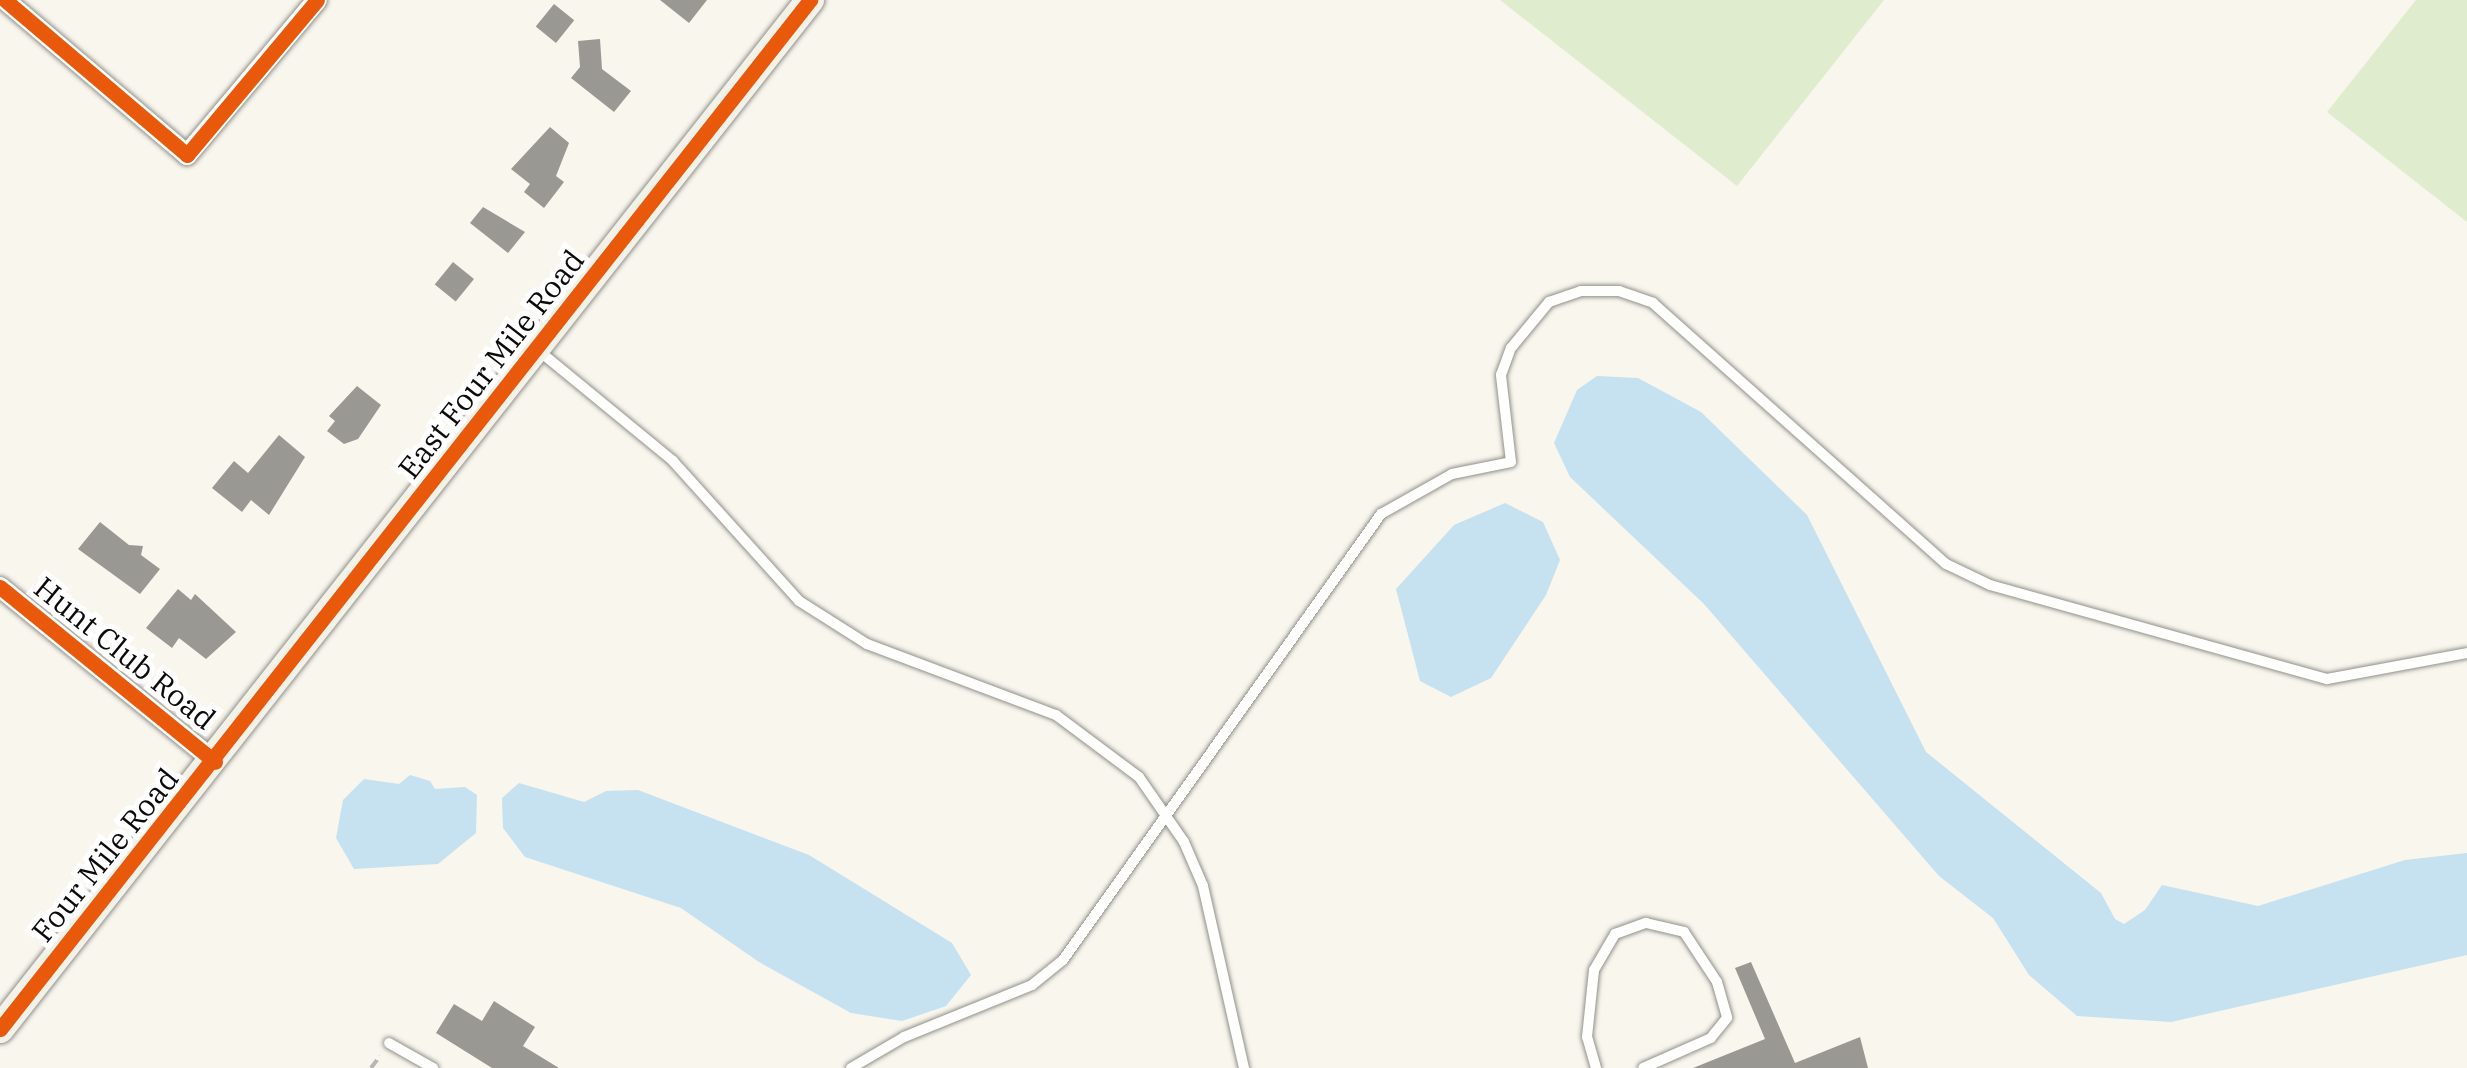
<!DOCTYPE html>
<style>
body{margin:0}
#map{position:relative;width:2467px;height:1068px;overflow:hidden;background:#f8f6ed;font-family:"IBM Plex Serif",serif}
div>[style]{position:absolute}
.green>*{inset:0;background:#e0ecce}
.water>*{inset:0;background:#c6e1f0}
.building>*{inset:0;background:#9a9893;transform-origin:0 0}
.path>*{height:4px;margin-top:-2px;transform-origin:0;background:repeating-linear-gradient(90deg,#b7b6b5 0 10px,transparent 0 15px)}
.roads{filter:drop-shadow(0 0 2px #91908c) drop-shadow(0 0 2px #91908c)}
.lane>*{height:10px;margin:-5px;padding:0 5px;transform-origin:5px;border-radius:5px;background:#fefefc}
.street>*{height:20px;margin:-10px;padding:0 10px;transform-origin:10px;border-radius:10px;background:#fefefc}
.secondary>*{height:28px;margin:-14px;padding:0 14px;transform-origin:14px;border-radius:14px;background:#f3f2e8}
.cycleway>*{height:15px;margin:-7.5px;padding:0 7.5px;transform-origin:7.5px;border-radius:7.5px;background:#e8590c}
span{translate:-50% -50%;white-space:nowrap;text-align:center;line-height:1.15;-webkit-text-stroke:10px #fff;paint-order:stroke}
.street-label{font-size:30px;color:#0a0a0a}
</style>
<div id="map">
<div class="green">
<i style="clip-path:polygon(1500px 0,1884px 0,1737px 186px)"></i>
<i style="clip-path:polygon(2416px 0,2467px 0,2467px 222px,2327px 112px)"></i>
</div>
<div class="water">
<i style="clip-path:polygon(1597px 376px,1638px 378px,1701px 412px,1807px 515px,1926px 752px,2101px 893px,2115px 919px,2124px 924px,2145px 910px,2162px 885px,2258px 906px,2405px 860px,2467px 853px,2467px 955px,2171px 1022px,2077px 1016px,2029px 975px,1993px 918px,1939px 876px,1704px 604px,1570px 477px,1554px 443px,1577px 390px)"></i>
<i style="clip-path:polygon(1505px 503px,1543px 522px,1560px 560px,1546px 595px,1491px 678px,1451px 697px,1420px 681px,1396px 589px,1454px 525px)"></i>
<i style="clip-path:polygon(410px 775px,430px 781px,435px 789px,465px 787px,477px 795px,476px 833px,438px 864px,354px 869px,336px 838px,343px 800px,364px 779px,399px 784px)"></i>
<i style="clip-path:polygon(519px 783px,584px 802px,606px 791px,638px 790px,809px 855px,952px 943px,971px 975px,946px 1006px,902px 1021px,851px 1013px,759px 962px,681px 908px,525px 857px,503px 828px,502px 798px)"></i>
</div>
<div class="building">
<i style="clip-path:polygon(660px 0,707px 0,689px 23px)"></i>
<i style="left:554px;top:4px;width:26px;height:29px;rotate:39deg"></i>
<i style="clip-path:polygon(600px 39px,602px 69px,631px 91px,614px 112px,571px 78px,580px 67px,578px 41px)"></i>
<i style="clip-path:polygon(550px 127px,569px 143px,556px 176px,564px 182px,544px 208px,524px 192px,530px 184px,511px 169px)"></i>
<i style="clip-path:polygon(483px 207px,525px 232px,508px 253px,470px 223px)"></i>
<i style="left:453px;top:262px;width:27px;height:29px;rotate:39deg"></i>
<i style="clip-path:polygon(357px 386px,381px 405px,358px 439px,344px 444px,327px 431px,335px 421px,329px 416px)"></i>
<i style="clip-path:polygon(279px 435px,305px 457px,269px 515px,251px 500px,242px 512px,212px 488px,234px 461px,248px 473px)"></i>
<i style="clip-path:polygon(100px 522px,129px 545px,143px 546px,141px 555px,160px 569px,140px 594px,78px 549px)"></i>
<i style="clip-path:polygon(178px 589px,191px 600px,195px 594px,236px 632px,206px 659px,179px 638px,172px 648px,146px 628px)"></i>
<i style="clip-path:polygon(1751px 962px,1795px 1063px,1860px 1037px,1868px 1068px,1693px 1068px,1765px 1039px,1735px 968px)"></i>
<i style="clip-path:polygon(494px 1001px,535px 1027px,523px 1046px,559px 1068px,492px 1068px,436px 1033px,454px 1004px,482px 1021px)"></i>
</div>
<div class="path">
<i style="left:371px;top:1068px;width:15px;rotate:-53deg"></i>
</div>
<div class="roads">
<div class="lane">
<i style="left:538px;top:350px;width:175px;rotate:39.4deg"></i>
<i style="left:673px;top:461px;width:188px;rotate:48deg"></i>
<i style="left:799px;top:601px;width:80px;rotate:32.3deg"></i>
<i style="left:867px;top:644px;width:202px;rotate:20.6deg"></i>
<i style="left:1056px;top:715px;width:104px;rotate:36.8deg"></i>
<i style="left:1139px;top:777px;width:79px;rotate:55.3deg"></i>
<i style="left:1184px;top:842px;width:48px;rotate:66.6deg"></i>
<i style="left:1203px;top:886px;width:187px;rotate:77.3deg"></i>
<i style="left:389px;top:1043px;width:51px;rotate:29.6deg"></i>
<i style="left:851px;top:1068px;width:61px;rotate:-30.3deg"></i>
<i style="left:904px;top:1037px;width:138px;rotate:-22.1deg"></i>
<i style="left:1032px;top:985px;width:40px;rotate:-39deg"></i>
<i style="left:1063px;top:960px;width:548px;rotate:-54.51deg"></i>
<i style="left:1381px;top:514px;width:81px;rotate:-29.4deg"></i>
<i style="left:1452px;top:474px;width:60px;rotate:-11.5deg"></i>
<i style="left:1511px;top:462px;width:88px;rotate:-96.6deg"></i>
<i style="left:1501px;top:375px;width:29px;rotate:-70deg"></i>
<i style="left:1511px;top:348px;width:60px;rotate:-50.4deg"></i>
<i style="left:1549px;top:302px;width:34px;rotate:-19deg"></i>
<i style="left:1581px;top:291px;width:38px"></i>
<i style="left:1619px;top:291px;width:36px;rotate:19deg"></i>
<i style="left:1653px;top:303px;width:392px;rotate:41.7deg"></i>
<i style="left:1946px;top:564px;width:49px;rotate:25.5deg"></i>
<i style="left:1990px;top:585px;width:350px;rotate:15.6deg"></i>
<i style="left:2327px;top:679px;width:142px;rotate:-10.5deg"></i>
<i style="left:1596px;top:1068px;width:32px;rotate:-106deg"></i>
<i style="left:1587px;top:1037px;width:67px;rotate:-84deg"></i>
<i style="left:1594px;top:970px;width:42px;rotate:-59.7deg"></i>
<i style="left:1615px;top:934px;width:33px;rotate:-20deg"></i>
<i style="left:1646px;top:923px;width:39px;rotate:13deg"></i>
<i style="left:1684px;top:932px;width:60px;rotate:56.6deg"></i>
<i style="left:1717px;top:982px;width:37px;rotate:74deg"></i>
<i style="left:1727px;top:1018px;width:26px;rotate:129deg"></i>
<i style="left:1711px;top:1038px;width:74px;rotate:156.2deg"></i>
</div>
<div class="street">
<i style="left:5px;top:0;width:239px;rotate:40.4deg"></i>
<i style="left:187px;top:155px;width:202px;rotate:-50deg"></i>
<i style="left:0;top:587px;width:277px;rotate:39.1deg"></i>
</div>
<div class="secondary">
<i style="left:0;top:1029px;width:1310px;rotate:-51.79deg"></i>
</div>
</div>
<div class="cycleway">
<i style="left:5px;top:0;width:239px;rotate:40.4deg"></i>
<i style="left:187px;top:155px;width:202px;rotate:-50deg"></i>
<i style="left:0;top:587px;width:277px;rotate:39.1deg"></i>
<i style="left:0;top:1029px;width:1310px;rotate:-51.79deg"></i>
</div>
<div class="street-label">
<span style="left:491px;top:364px;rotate:-52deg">East Four Mile Road</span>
<span style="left:125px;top:653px;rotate:39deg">Hunt Club Road</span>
<span style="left:105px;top:855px;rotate:-51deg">Four Mile Road</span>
</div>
</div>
